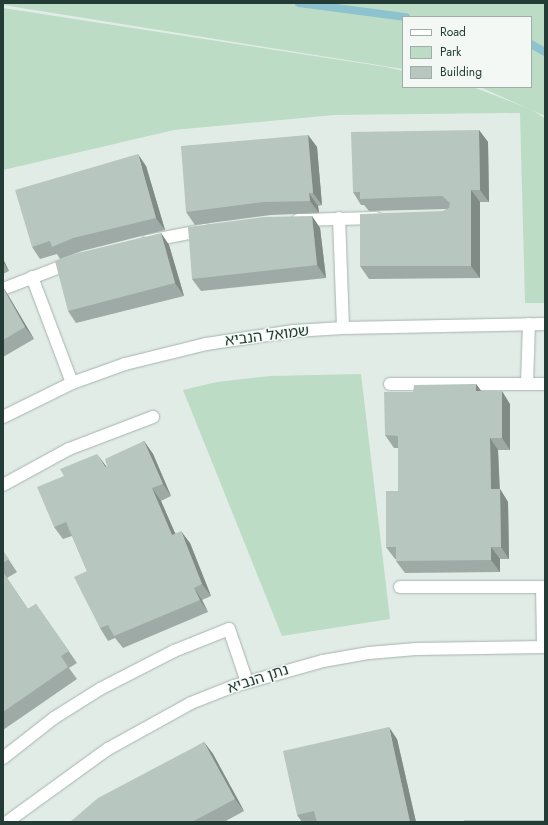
<!DOCTYPE html>
<meta charset="utf-8">
<style>
body{margin:0}
#map{position:relative;width:548px;height:825px;overflow:hidden;background:#e2ece7;font-family:Jost,"Noto Sans Hebrew",sans-serif}
div>[style]{position:absolute}
.green>*{inset:0;background:#bcdcc5}
.stream>*{height:8px;margin:-4px;padding:0 4px;transform-origin:4px;border-radius:4px;background:#8dc3ce}
.roads{filter:drop-shadow(0 0 1px #a5b4ae) drop-shadow(0 0 1px #a5b4ae)}
.lane>*{height:12px;margin:-6px;padding:0 6px;transform-origin:6px;border-radius:6px;background:#fff}
.street>*{height:12px;margin:-6px;padding:0 6px;transform-origin:6px;border-radius:6px;background:#fff}
.wall>*{inset:0;background:#9eaaa5}
.shaded-wall>*{inset:0;background:#818b86}
.building>*{inset:0;background:#b8c6c0;transform-origin:0 0}
span{translate:-50% -50%;white-space:nowrap;text-align:center;line-height:1.15;-webkit-text-stroke:3px #f3f8f5;paint-order:stroke}
.street-label{font-size:15px;color:#233c35}
.frame{position:absolute;inset:0;border:4px solid #233c35;pointer-events:none}
.legend{position:absolute;left:402px;top:16px;width:130px;height:72px;box-sizing:border-box;background:#f3f8f5;border:1px solid #a0ada8;margin:0;padding:5px 7px;list-style:none;font-size:12px;color:#233c35}
.legend li{display:flex;align-items:center;gap:8px;height:20px}
.legend b{width:20px;border:1px solid #a0ada8}
</style>
<div id="map">
<div class="green">
<i style="clip-path:polygon(3px 3px,545px 3px,545px 116px,480px 87px,531px 87px,531px 17px,403px 17px,403px 69px,3px 5px)"></i>
<i style="clip-path:polygon(3px 8px,386px 67px,403px 71px,403px 87px,473px 87px,530px 109px,545px 118px,545px 303px,525px 303px,520px 113px,334px 115px,174px 130px,3px 170px)"></i>
<i style="clip-path:polygon(361px 374px,390px 619px,282px 636px,183px 390px,217px 382px,270px 376px)"></i>
</div>
<div class="stream">
<i style="left:299px;top:3px;width:108px;rotate:7.5deg"></i>
<i style="left:531px;top:44px;width:16px;rotate:30deg"></i>
</div>
<div class="roads">
<div class="lane">
<i style="left:339px;top:218px;width:110px;rotate:87.9deg"></i>
<i style="left:298px;top:220px;width:78px;rotate:-1.5deg"></i>
<i style="left:148px;top:241px;width:58px;rotate:-10.9deg"></i>
<i style="left:32px;top:277px;width:113px;rotate:69.3deg"></i>
<i style="left:3px;top:289px;width:75px;rotate:-21.1deg"></i>
<i style="left:390px;top:384px;width:155px"></i>
<i style="left:527px;top:384px;width:60px;rotate:-88.1deg"></i>
<i style="left:3px;top:485px;width:75px;rotate:-28.6deg"></i>
<i style="left:69px;top:449px;width:90px;rotate:-20.9deg"></i>
<i style="left:400px;top:587px;width:145px"></i>
<i style="left:542px;top:587px;width:60px;rotate:89deg"></i>
<i style="left:3px;top:758px;width:65px;rotate:-38.1deg"></i>
<i style="left:54px;top:718px;width:54px;rotate:-32.2deg"></i>
<i style="left:100px;top:689px;width:83px;rotate:-27.2deg"></i>
<i style="left:174px;top:651px;width:59px;rotate:-21.8deg"></i>
<i style="left:229px;top:629px;width:56px;rotate:71.2deg"></i>
</div>
<div class="street">
<i style="left:3px;top:417px;width:77px;rotate:-26.2deg"></i>
<i style="left:72px;top:383px;width:56px;rotate:-19.7deg"></i>
<i style="left:125px;top:364px;width:83px;rotate:-13.9deg"></i>
<i style="left:206px;top:344px;width:89px;rotate:-8.4deg"></i>
<i style="left:294px;top:331px;width:49px;rotate:-3.5deg"></i>
<i style="left:343px;top:328px;width:202px;rotate:-1.1deg"></i>
<i style="left:7px;top:822px;width:125px;rotate:-35.9deg"></i>
<i style="left:108px;top:749px;width:95px;rotate:-29deg"></i>
<i style="left:191px;top:703px;width:46px;rotate:-21.6deg"></i>
<i style="left:234px;top:686px;width:92px;rotate:-15.7deg"></i>
<i style="left:323px;top:661px;width:47px;rotate:-9.9deg"></i>
<i style="left:369px;top:653px;width:47px;rotate:-4.9deg"></i>
<i style="left:416px;top:649px;width:129px;rotate:-0.9deg"></i>
</div>
</div>
<div class="wall">
<i style="clip-path:polygon(479px 130px,488px 142px,489px 202px,480px 202px,480px 278px,369px 279px,360px 266px,447px 209px,369px 211px,364px 205px,361px 205px,353px 192px)"></i>
<i style="clip-path:polygon(308px 135px,317px 147px,322px 205px,318px 206px,319px 213px,271px 215px,195px 225px,186px 212px)"></i>
<i style="clip-path:polygon(146px 166px,165px 230px,82px 251px,60px 259px,57px 254px,40px 259px,32px 247px)"></i>
<i style="clip-path:polygon(312px 216px,320px 228px,326px 278px,201px 291px,192px 279px)"></i>
<i style="clip-path:polygon(161px 233px,169px 245px,184px 296px,76px 323px,68px 311px)"></i>
<i style="clip-path:polygon(3px 259px,9px 271px,3px 274px)"></i>
<i style="clip-path:polygon(3px 287px,8px 295px,34px 339px,3px 357px)"></i>
<i style="clip-path:polygon(476px 384px,481px 391px,510px 404px,510px 450px,498px 450px,500px 489px,508px 502px,509px 559px,500px 559px,500px 572px,405px 573px,396px 561px,396px 559px,395px 559px,386px 547px,398px 491px,398px 448px,394px 448px,385px 435px,413px 392px)"></i>
<i style="clip-path:polygon(144px 441px,153px 454px,171px 496px,161px 501px,175px 533px,190px 543px,211px 596px,202px 600px,208px 612px,123px 648px,115px 638px,108px 641px,100px 628px,87px 571px,72px 536px,63px 539px,54px 527px,106px 467px)"></i>
<i style="clip-path:polygon(3px 551px,17px 572px,7px 578px,28px 609px,36px 604px,77px 663px,69px 668px,77px 679px,3px 730px)"></i>
<i style="clip-path:polygon(397px 739px,416px 822px,302px 822px,297px 815px)"></i>
<i style="clip-path:polygon(204px 742px,213px 754px,244px 811px,224px 822px,70px 822px)"></i>
</div>
<div class="shaded-wall">
<i style="clip-path:polygon(479px 130px,488px 142px,489px 202px,480px 190px)"></i>
<i style="clip-path:polygon(308px 135px,317px 147px,322px 205px,313px 193px)"></i>
<i style="clip-path:polygon(138px 154px,146px 166px,165px 230px,156px 218px)"></i>
<i style="clip-path:polygon(471px 190px,480px 202px,480px 278px,471px 266px)"></i>
<i style="clip-path:polygon(309px 193px,318px 206px,319px 213px,310px 201px)"></i>
<i style="clip-path:polygon(312px 216px,320px 228px,326px 278px,317px 265px)"></i>
<i style="clip-path:polygon(161px 233px,169px 245px,184px 296px,175px 283px)"></i>
<i style="clip-path:polygon(3px 259px,9px 271px,3px 262px)"></i>
<i style="clip-path:polygon(3px 287px,8px 295px,34px 339px,25px 327px)"></i>
<i style="clip-path:polygon(476px 384px,485px 396px,476px 391px)"></i>
<i style="clip-path:polygon(502px 391px,510px 404px,510px 450px,502px 438px)"></i>
<i style="clip-path:polygon(490px 438px,498px 450px,500px 502px,491px 489px)"></i>
<i style="clip-path:polygon(144px 441px,153px 454px,171px 496px,163px 484px)"></i>
<i style="clip-path:polygon(97px 454px,106px 466px,114px 480px,105px 467px)"></i>
<i style="clip-path:polygon(152px 488px,161px 501px,181px 547px,172px 535px)"></i>
<i style="clip-path:polygon(500px 489px,508px 502px,509px 559px,501px 547px)"></i>
<i style="clip-path:polygon(181px 531px,190px 543px,211px 596px,202px 584px)"></i>
<i style="clip-path:polygon(491px 547px,500px 559px,500px 572px,491px 560px)"></i>
<i style="clip-path:polygon(194px 588px,202px 600px,208px 612px,200px 600px)"></i>
<i style="clip-path:polygon(389px 727px,397px 739px,416px 822px,410px 822px)"></i>
<i style="clip-path:polygon(204px 742px,213px 754px,244px 811px,235px 799px)"></i>
</div>
<div class="building">
<i style="clip-path:polygon(479px 130px,480px 190px,471px 190px,471px 266px,360px 266px,360px 214px,443px 211px,449px 208px,450px 203px,442px 196px,360px 199px,360px 192px,353px 192px,351px 132px)"></i>
<i style="clip-path:polygon(308px 135px,313px 193px,309px 193px,310px 201px,263px 202px,186px 212px,181px 146px)"></i>
<i style="clip-path:polygon(138px 154px,156px 218px,73px 238px,52px 247px,50px 241px,32px 247px,15px 190px)"></i>
<i style="clip-path:polygon(312px 216px,317px 265px,192px 279px,188px 227px,264px 217px)"></i>
<i style="clip-path:polygon(161px 233px,175px 283px,68px 311px,55px 261px,78px 253px)"></i>
<i style="clip-path:polygon(3px 288px,25px 327px,3px 340px)"></i>
<i style="clip-path:polygon(476px 384px,476px 391px,502px 391px,502px 438px,490px 438px,491px 489px,500px 489px,501px 547px,491px 547px,491px 560px,396px 561px,396px 547px,386px 547px,386px 491px,398px 491px,398px 436px,385px 435px,384px 392px,413px 392px,414px 385px)"></i>
<i style="clip-path:polygon(144px 441px,163px 484px,152px 488px,172px 535px,181px 531px,202px 584px,194px 588px,200px 600px,114px 636px,108px 625px,100px 628px,74px 577px,87px 571px,66px 522px,54px 527px,37px 487px,64px 476px,60px 469px,97px 454px,105px 467px,107px 466px,105px 459px)"></i>
<i style="clip-path:polygon(3px 551px,9px 559px,3px 563px)"></i>
<i style="clip-path:polygon(3px 572px,28px 609px,36px 604px,69px 651px,61px 656px,68px 667px,3px 712px)"></i>
<i style="clip-path:polygon(389px 727px,410px 822px,317px 822px,314px 811px,297px 815px,283px 751px)"></i>
<i style="clip-path:polygon(204px 742px,235px 799px,192px 822px,70px 822px,98px 798px)"></i>
<i style="left:464px;top:820px;width:81px;height:2px"></i>
</div>
<div class="street-label">
<span style="left:267px;top:336px;rotate:-7deg">שמואל הנביא</span>
<span style="left:258px;top:679px;rotate:-18deg">נתן הנביא</span>
</div>
<div class="frame"></div>
<ul class="legend">
<li><b style="height:5px;background:#fff"></b>Road</li>
<li><b style="height:11px;background:#bcdcc5"></b>Park</li>
<li><b style="height:11px;background:#b8c6c0"></b>Building</li>
</ul>
</div>
